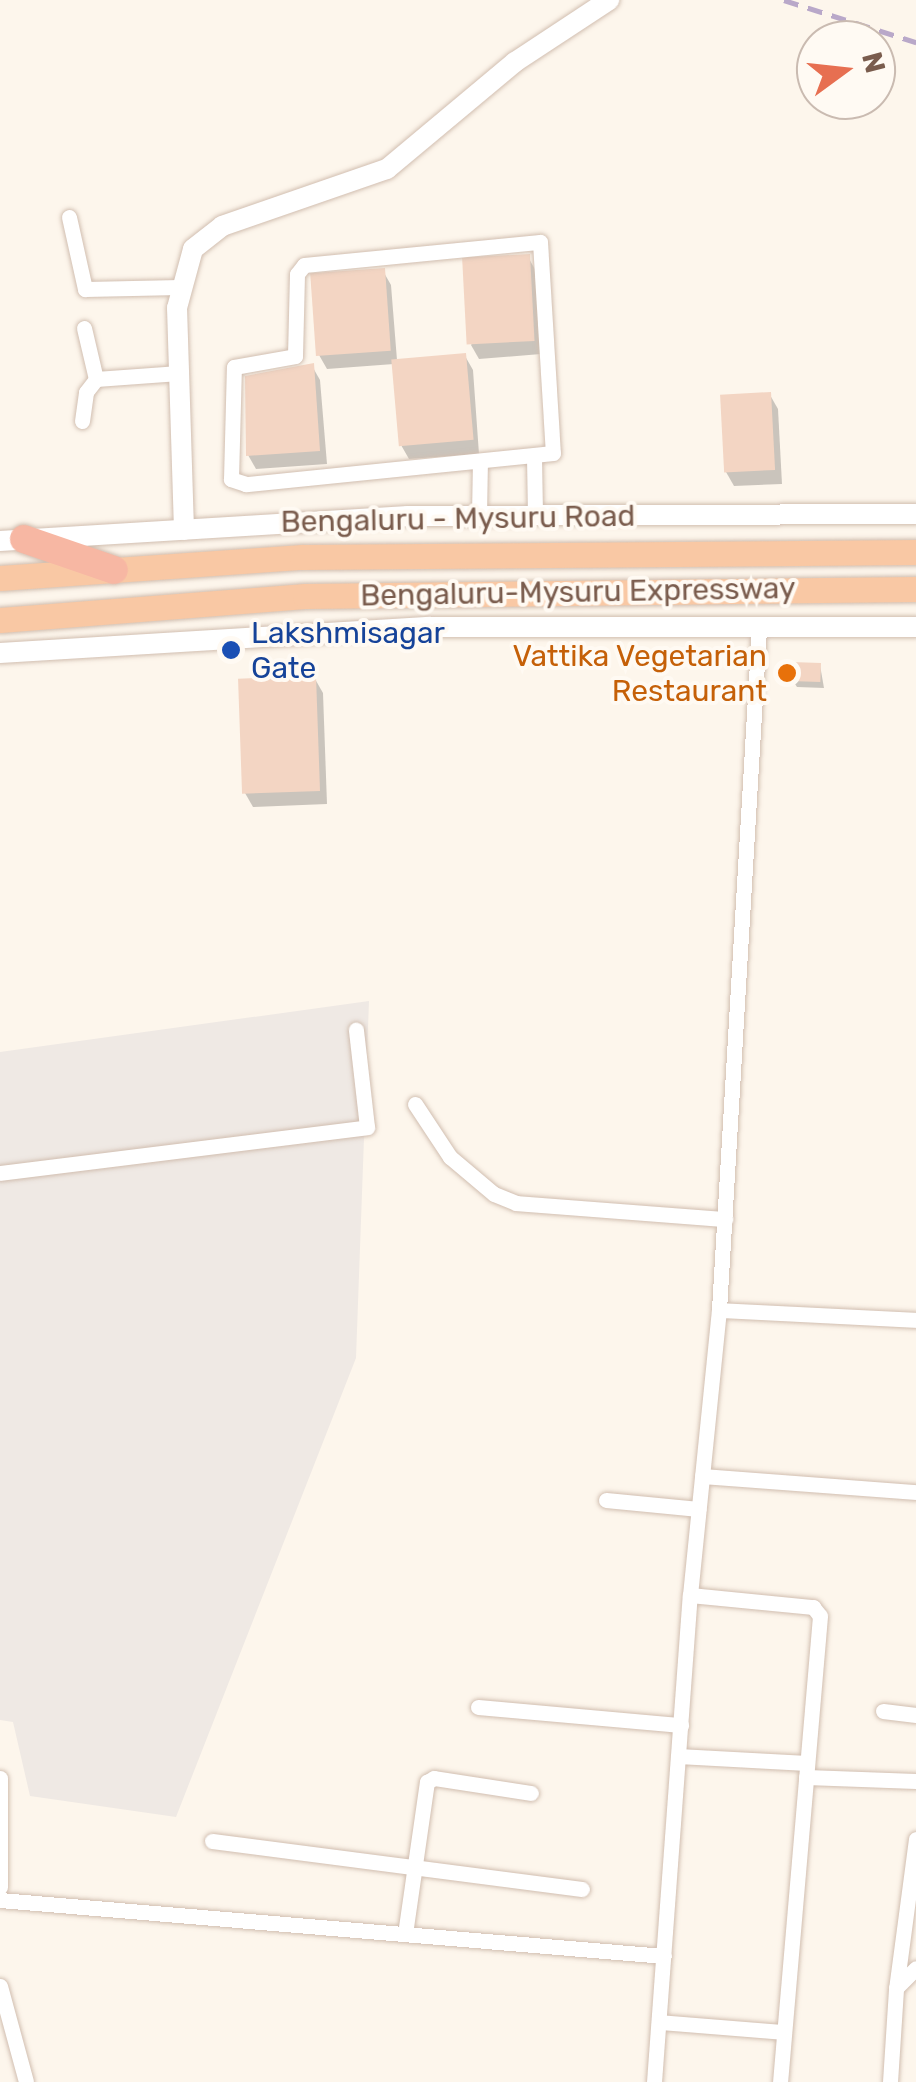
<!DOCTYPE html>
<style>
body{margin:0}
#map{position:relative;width:916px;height:2082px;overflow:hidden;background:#fdf6ec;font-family:Rubik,sans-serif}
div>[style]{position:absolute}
.industrial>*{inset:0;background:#efe9e4}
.shadow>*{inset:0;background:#0003}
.building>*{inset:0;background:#f3d5c3;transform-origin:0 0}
.roads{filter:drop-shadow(0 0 2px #d1beb0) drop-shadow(0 0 2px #d1beb0)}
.minor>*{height:15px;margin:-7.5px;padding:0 7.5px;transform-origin:7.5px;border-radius:7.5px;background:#fff}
.tertiary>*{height:20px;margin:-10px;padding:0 10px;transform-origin:10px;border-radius:10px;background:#fff}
.trunk>*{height:25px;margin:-12.5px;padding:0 12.5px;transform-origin:12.5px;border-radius:12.5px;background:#f9c8a4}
.motorway>*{height:28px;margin:-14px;padding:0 14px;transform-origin:14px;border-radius:14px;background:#f7b7a3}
.rail>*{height:5px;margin-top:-2.5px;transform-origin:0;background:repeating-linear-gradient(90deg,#b9a8c9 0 15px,transparent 0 25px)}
.dots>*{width:28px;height:28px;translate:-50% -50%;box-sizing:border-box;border:5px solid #fffaf3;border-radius:50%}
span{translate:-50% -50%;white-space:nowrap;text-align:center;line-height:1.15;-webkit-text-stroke:8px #fffaf3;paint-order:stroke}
.street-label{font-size:30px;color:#7a5c4d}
.transit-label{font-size:30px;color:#164399}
.left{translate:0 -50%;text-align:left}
.food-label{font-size:30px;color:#c56008}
.right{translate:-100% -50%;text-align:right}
.north{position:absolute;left:796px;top:20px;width:100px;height:100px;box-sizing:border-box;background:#fffaf3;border:2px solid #cabbb1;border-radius:50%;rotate:75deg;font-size:28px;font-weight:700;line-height:40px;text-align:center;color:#7a5c4d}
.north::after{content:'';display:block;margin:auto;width:35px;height:45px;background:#e76f51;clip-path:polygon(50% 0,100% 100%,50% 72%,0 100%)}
</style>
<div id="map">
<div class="industrial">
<i style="clip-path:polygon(369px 1001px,356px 1358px,176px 1817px,30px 1796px,13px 1722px,0 1720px,0 1052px)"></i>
</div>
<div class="shadow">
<i style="clip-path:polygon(528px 257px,536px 271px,541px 354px,479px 359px,471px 345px)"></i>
<i style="clip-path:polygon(383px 271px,391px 285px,397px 360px,465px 356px,473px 370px,479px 454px,409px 459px,401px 445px,394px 364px,327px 369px,319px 355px)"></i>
<i style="clip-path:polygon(312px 366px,320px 380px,327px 464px,256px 469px,248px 455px)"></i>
<i style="clip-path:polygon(770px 395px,778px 409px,782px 484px,734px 486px,726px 472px)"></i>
<i style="clip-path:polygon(820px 665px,824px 688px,797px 687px,793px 681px)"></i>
<i style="clip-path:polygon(315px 679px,323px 693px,327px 804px,253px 807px,245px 793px)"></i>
</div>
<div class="building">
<i style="left:530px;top:254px;width:87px;height:68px;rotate:87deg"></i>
<i style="left:385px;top:268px;width:83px;height:75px;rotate:86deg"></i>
<i style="left:466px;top:353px;width:87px;height:75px;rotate:85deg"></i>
<i style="clip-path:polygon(314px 363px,320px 451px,246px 456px,245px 376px)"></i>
<i style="left:771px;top:392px;width:78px;height:51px;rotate:87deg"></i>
<i style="left:791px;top:662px;width:30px;height:19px;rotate:2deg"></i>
<i style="left:316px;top:676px;width:115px;height:78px;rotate:88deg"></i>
</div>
<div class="roads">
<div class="minor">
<i style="left:69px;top:217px;width:74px;rotate:77.5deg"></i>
<i style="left:85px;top:289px;width:95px;rotate:-1.2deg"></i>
<i style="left:540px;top:242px;width:211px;rotate:86.5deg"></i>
<i style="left:553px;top:453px;width:309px;rotate:174.2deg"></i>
<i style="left:246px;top:484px;width:16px;rotate:-162deg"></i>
<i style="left:231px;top:479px;width:112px;rotate:-88.5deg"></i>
<i style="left:234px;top:367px;width:62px;rotate:-10.2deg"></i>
<i style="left:295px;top:356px;width:82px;rotate:-88.6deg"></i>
<i style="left:297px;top:274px;width:11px;rotate:-52deg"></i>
<i style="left:304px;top:265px;width:237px;rotate:-5.6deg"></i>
<i style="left:84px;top:328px;width:52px;rotate:76.8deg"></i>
<i style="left:96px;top:379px;width:83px;rotate:-4.1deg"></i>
<i style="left:82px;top:421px;width:29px;rotate:-82deg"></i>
<i style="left:86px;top:392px;width:16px;rotate:-52deg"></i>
<i style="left:534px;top:457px;width:59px;rotate:89deg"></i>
<i style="left:479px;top:516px;width:55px;rotate:-89deg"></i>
<i style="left:415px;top:1104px;width:64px;rotate:56.6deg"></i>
<i style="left:450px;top:1157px;width:57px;rotate:40.1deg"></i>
<i style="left:494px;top:1194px;width:24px;rotate:22deg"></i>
<i style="left:516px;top:1203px;width:210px;rotate:4.4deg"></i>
<i style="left:0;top:1173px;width:370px;rotate:-7.1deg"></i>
<i style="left:367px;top:1127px;width:98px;rotate:-96.5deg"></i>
<i style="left:719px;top:1310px;width:197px;rotate:2.9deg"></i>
<i style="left:702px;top:1476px;width:215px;rotate:4.3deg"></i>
<i style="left:606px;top:1500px;width:93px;rotate:5.5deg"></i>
<i style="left:690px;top:1595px;width:124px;rotate:5.6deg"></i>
<i style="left:813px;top:1607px;width:11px;rotate:52deg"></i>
<i style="left:820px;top:1616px;width:468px;rotate:94.9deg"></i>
<i style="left:478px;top:1707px;width:204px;rotate:5.1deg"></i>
<i style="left:883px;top:1711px;width:33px;rotate:7deg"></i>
<i style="left:678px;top:1756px;width:129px;rotate:3.1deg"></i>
<i style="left:806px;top:1777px;width:110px;rotate:2.1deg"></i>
<i style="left:0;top:1778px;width:109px;rotate:90deg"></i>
<i style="left:916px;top:1839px;width:150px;rotate:97.6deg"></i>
<i style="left:896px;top:1988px;width:28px;rotate:-45deg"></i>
<i style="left:212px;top:1841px;width:373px;rotate:7.4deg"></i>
<i style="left:0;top:1900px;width:666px;rotate:4.82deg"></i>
<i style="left:405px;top:1934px;width:154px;rotate:-81.8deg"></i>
<i style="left:427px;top:1782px;width:8px;rotate:-30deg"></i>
<i style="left:434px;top:1778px;width:98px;rotate:8.8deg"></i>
<i style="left:0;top:1986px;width:99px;rotate:74.8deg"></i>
<i style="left:659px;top:2022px;width:125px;rotate:4.6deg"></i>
<i style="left:654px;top:2082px;width:488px;rotate:-85.8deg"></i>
<i style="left:690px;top:1595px;width:286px;rotate:-84.2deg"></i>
<i style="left:719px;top:1310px;width:683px;rotate:-86.64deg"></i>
<i style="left:890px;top:2082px;width:94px;rotate:-86.3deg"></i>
</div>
<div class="tertiary">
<i style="left:184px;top:530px;width:222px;rotate:-91.8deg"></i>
<i style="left:177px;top:308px;width:61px;rotate:-74.8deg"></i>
<i style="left:193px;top:249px;width:37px;rotate:-38deg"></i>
<i style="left:222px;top:226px;width:175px;rotate:-19.1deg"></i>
<i style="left:387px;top:169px;width:167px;rotate:-39.9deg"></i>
<i style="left:515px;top:62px;width:113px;rotate:-33.4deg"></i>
<i style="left:0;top:541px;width:409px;rotate:-3.5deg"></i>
<i style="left:408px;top:516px;width:508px;rotate:-0.23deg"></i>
<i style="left:0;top:653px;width:431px;rotate:-3.5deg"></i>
<i style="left:430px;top:627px;width:486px"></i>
</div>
<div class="trunk">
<i style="left:0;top:578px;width:303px;rotate:-4deg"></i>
<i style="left:302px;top:557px;width:614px;rotate:-0.47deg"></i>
<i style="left:0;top:620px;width:306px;rotate:-4.5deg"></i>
<i style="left:305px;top:596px;width:611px;rotate:-0.66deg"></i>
</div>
<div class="motorway">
<i style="left:24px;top:539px;width:95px;rotate:19deg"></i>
</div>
</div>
<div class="rail">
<i style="left:784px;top:0;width:139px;rotate:17.7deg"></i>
</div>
<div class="dots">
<i style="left:231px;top:650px;background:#1a4fb4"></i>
<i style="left:787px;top:673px;background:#e8710a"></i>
</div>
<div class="street-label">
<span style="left:458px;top:519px;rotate:-1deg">Bengaluru - Mysuru Road</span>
<span style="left:578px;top:592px;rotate:-1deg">Bengaluru-Mysuru Expressway</span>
</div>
<div class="transit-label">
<span class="left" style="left:251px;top:650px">Lakshmisagar<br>Gate</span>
</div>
<div class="food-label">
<span class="right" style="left:767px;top:673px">Vattika Vegetarian<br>Restaurant</span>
</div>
<div class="north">N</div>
</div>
